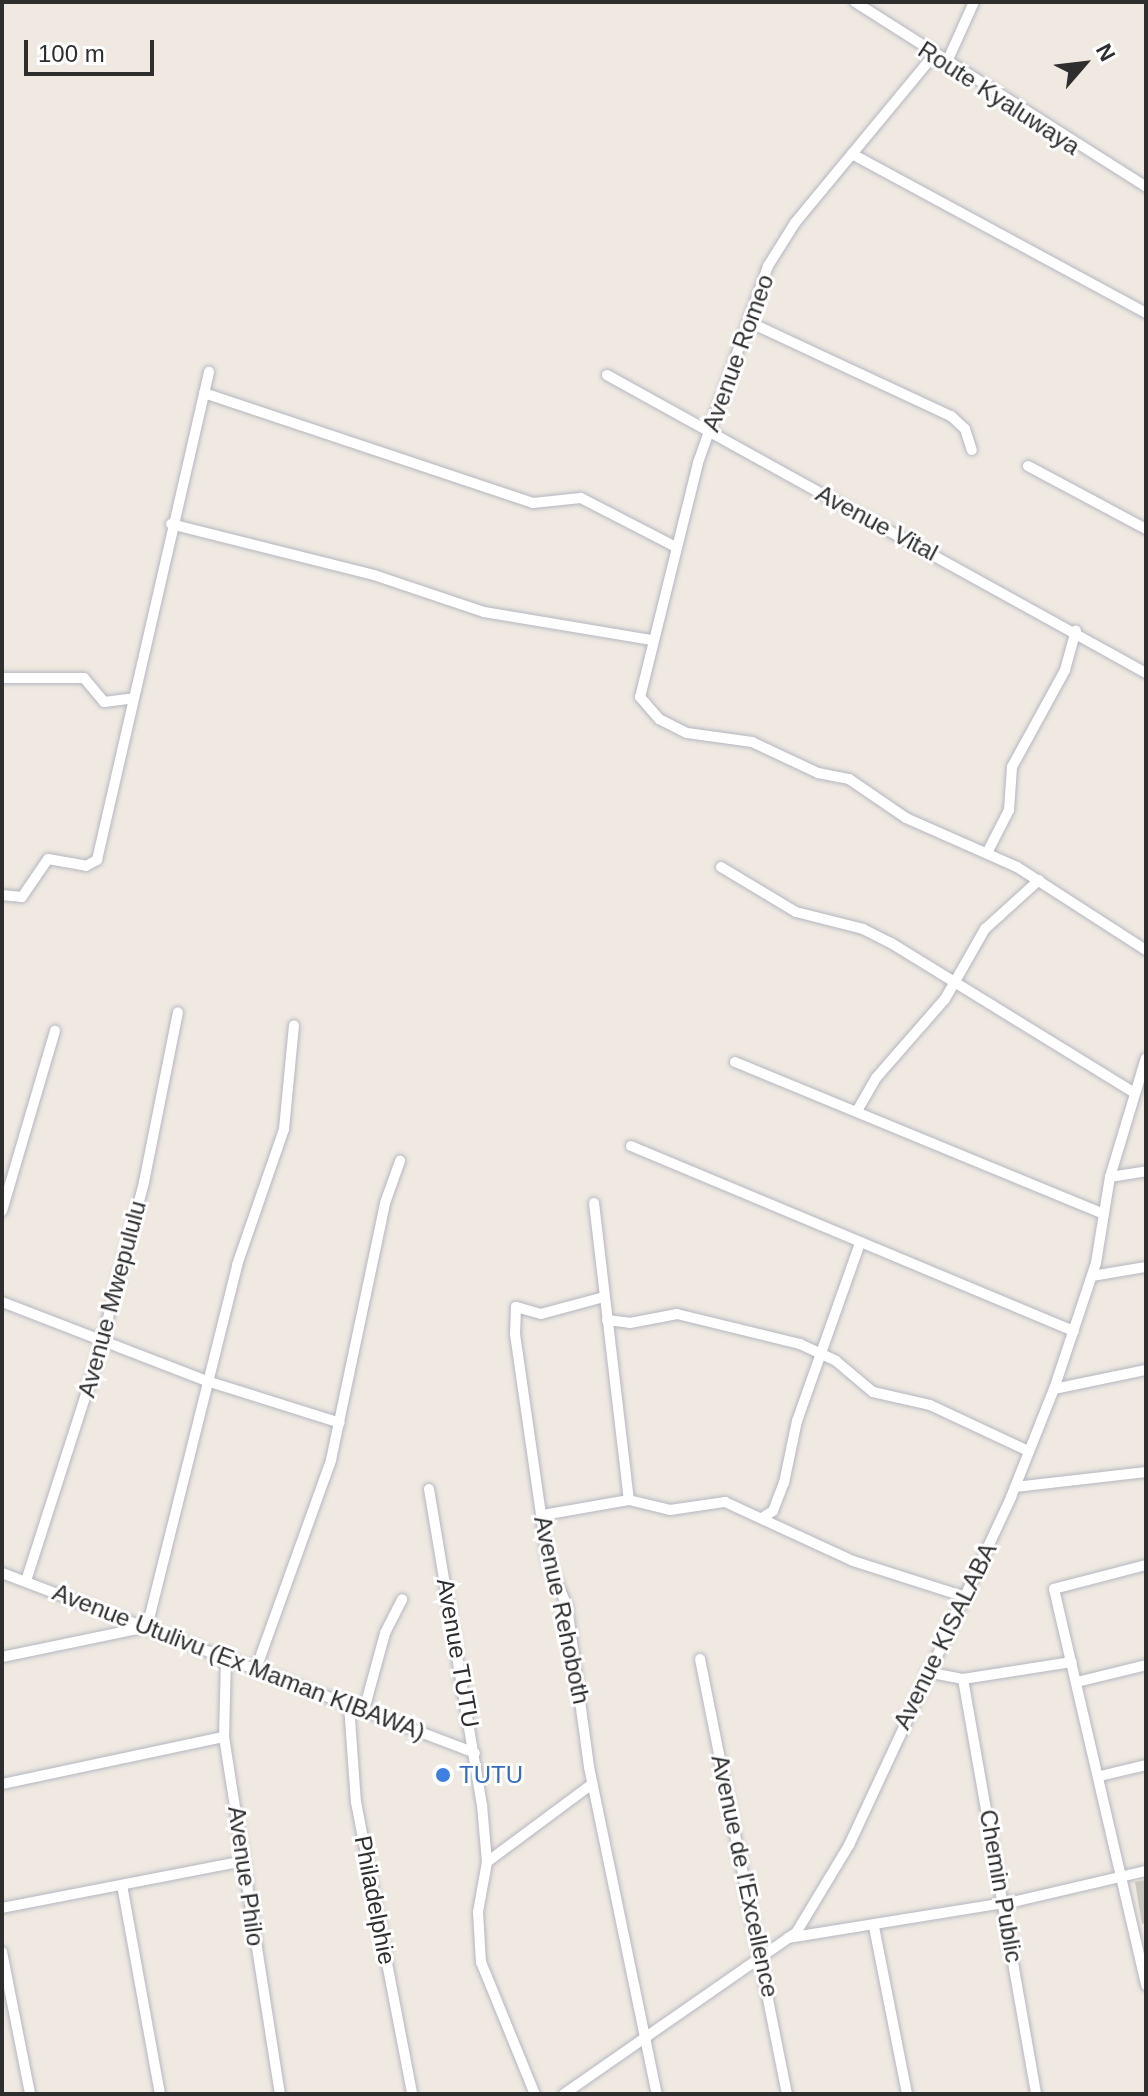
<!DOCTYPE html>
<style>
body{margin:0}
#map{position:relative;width:1148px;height:2096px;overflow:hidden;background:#efe9e1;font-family:Helvetica,sans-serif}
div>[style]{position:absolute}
.building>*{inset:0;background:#cbc7bf}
.roads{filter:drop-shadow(0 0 2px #b4b7c1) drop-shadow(0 0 2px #b4b7c1)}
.minor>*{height:10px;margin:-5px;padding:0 5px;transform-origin:5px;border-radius:5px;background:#fff}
.dots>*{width:22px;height:22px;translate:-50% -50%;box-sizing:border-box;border:4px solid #fff;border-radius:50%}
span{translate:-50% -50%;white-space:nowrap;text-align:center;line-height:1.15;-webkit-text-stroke:6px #fff;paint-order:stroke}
.street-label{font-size:24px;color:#2e2e2e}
.shop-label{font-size:24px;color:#366cbe}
.left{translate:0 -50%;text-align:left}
.frame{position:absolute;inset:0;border:4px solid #2e2e2e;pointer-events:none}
.north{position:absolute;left:1044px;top:24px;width:80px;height:80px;-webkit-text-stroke:6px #fff;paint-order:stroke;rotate:62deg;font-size:22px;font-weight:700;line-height:32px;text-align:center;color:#2e2e2e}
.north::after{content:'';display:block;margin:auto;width:28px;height:36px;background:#2e2e2e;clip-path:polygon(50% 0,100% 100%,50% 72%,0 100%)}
.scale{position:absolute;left:24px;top:40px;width:130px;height:36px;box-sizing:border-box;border:4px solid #2e2e2e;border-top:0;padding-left:10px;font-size:24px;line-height:28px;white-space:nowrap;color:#2e2e2e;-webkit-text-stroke:6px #fff;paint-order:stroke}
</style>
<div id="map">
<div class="building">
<i style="clip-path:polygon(1146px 1880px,1146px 1923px,1142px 1924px,1135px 1882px)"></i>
</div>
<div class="roads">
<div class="minor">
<i style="left:855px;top:2px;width:345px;rotate:32.4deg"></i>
<i style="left:933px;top:56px;width:217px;rotate:129.6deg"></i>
<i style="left:795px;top:223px;width:51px;rotate:122.1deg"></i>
<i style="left:768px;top:266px;width:209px;rotate:109.6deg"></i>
<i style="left:698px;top:463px;width:241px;rotate:103.9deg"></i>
<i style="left:640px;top:697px;width:29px;rotate:49deg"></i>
<i style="left:659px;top:719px;width:31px;rotate:27deg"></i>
<i style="left:687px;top:733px;width:66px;rotate:7.9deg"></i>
<i style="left:752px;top:742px;width:73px;rotate:25.2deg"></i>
<i style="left:818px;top:773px;width:32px;rotate:11deg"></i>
<i style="left:849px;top:779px;width:69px;rotate:34.4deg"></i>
<i style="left:906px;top:818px;width:121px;rotate:23.8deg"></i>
<i style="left:1017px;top:867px;width:153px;rotate:32.8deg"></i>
<i style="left:946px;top:64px;width:68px;rotate:-65.7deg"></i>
<i style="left:852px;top:154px;width:334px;rotate:28.4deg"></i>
<i style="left:749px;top:322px;width:223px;rotate:25deg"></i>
<i style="left:951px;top:416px;width:19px;rotate:43deg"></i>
<i style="left:965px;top:429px;width:22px;rotate:72deg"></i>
<i style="left:607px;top:375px;width:616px;rotate:28.94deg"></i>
<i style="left:204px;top:393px;width:347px;rotate:18.5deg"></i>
<i style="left:533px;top:503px;width:48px;rotate:-5.9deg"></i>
<i style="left:581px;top:498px;width:107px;rotate:27.3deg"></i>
<i style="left:1028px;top:466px;width:134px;rotate:28.1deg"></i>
<i style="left:171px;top:524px;width:209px;rotate:14.1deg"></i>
<i style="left:374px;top:575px;width:116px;rotate:18.6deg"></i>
<i style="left:484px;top:612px;width:169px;rotate:9.5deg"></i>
<i style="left:2px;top:678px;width:82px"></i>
<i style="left:84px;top:678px;width:31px;rotate:50deg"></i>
<i style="left:104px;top:702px;width:26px;rotate:-7deg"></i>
<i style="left:987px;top:853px;width:48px;rotate:-62.9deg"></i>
<i style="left:1009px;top:810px;width:43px;rotate:-86deg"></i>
<i style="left:1012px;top:767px;width:111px;rotate:-61.3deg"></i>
<i style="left:1065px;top:670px;width:41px;rotate:-74.6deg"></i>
<i style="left:721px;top:867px;width:87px;rotate:31deg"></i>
<i style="left:796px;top:912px;width:69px;rotate:14.2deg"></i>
<i style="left:863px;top:929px;width:31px;rotate:27deg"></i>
<i style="left:891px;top:943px;width:283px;rotate:31.6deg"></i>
<i style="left:2px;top:895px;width:20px;rotate:6deg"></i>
<i style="left:22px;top:897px;width:46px;rotate:-55.6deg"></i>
<i style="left:48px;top:859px;width:39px;rotate:10deg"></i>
<i style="left:86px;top:866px;width:13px;rotate:-29deg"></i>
<i style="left:97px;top:860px;width:501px;rotate:-77.07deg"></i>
<i style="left:735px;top:1062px;width:398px;rotate:22.4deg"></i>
<i style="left:857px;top:1111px;width:38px;rotate:-60deg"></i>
<i style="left:876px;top:1078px;width:105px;rotate:-48.9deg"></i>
<i style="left:945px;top:999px;width:81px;rotate:-60.3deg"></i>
<i style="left:985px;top:929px;width:73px;rotate:-42.2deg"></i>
<i style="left:631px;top:1146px;width:480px;rotate:22.7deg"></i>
<i style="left:1110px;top:1177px;width:36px;rotate:-9deg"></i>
<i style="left:594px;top:1203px;width:299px;rotate:83.3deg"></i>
<i style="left:2px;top:1211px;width:188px;rotate:-73.6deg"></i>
<i style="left:1092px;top:1276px;width:55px;rotate:-9.5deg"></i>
<i style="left:604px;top:1297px;width:65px;rotate:164.9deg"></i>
<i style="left:541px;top:1314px;width:26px;rotate:-164deg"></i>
<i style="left:516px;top:1307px;width:27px;rotate:92deg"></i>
<i style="left:515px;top:1334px;width:230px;rotate:81.8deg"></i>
<i style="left:548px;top:1562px;width:48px;rotate:66.6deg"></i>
<i style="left:567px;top:1606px;width:162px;rotate:82.2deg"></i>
<i style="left:589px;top:1767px;width:334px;rotate:78.3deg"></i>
<i style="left:2px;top:1302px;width:220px;rotate:21.1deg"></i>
<i style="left:207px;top:1381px;width:139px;rotate:17.5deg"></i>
<i style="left:607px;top:1320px;width:23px;rotate:7deg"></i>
<i style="left:630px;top:1323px;width:48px;rotate:-10.8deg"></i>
<i style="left:677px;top:1314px;width:127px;rotate:13.7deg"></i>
<i style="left:800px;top:1344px;width:40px;rotate:25deg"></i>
<i style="left:836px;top:1361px;width:48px;rotate:40deg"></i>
<i style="left:873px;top:1392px;width:58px;rotate:12.8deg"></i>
<i style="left:930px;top:1405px;width:108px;rotate:25.1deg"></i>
<i style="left:1054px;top:1389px;width:94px;rotate:-11.7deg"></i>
<i style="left:1015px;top:1487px;width:132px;rotate:-6.5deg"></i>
<i style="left:429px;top:1489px;width:320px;rotate:80.5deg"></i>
<i style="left:482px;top:1805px;width:57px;rotate:85deg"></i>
<i style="left:487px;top:1862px;width:51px;rotate:100.2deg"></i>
<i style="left:478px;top:1912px;width:50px;rotate:86.6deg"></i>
<i style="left:481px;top:1962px;width:143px;rotate:67.8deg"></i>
<i style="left:543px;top:1515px;width:87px;rotate:-9.9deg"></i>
<i style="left:629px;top:1500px;width:42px;rotate:13.7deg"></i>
<i style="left:670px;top:1510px;width:56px;rotate:-8.3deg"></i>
<i style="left:725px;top:1502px;width:141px;rotate:24.7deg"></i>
<i style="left:853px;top:1561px;width:115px;rotate:17.7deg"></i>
<i style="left:762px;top:1518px;width:13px;rotate:-32deg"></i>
<i style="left:773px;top:1511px;width:30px;rotate:-69deg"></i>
<i style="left:784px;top:1483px;width:63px;rotate:-78.2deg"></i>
<i style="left:797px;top:1421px;width:189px;rotate:-70.5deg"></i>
<i style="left:1146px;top:1565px;width:95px;rotate:165.4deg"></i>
<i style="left:1054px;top:1589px;width:407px;rotate:76.9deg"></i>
<i style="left:2px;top:1573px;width:506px;rotate:20.83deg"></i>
<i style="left:26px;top:1581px;width:229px;rotate:-72.2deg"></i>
<i style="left:96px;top:1363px;width:187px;rotate:-75.1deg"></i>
<i style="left:144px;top:1182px;width:173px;rotate:-78.7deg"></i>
<i style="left:2px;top:1657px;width:148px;rotate:-11.7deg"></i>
<i style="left:147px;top:1627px;width:373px;rotate:-76deg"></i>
<i style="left:237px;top:1265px;width:144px;rotate:-70.9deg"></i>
<i style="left:284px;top:1129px;width:104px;rotate:-84.5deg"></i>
<i style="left:226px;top:1657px;width:80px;rotate:91.4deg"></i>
<i style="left:224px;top:1737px;width:361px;rotate:81.1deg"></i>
<i style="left:700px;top:1659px;width:444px;rotate:78.7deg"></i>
<i style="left:257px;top:1666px;width:219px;rotate:-70.2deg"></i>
<i style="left:331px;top:1460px;width:263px;rotate:-78.1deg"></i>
<i style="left:385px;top:1203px;width:45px;rotate:-70.3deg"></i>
<i style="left:927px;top:1672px;width:37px;rotate:11deg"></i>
<i style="left:963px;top:1679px;width:110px;rotate:-8.9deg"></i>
<i style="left:963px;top:1679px;width:421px;rotate:80deg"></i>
<i style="left:1077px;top:1682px;width:71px;rotate:-13.8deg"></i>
<i style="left:349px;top:1705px;width:97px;rotate:85.9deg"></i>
<i style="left:356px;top:1802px;width:297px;rotate:79.1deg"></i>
<i style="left:364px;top:1710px;width:80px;rotate:-74.7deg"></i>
<i style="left:385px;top:1633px;width:38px;rotate:-63deg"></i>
<i style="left:1100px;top:1776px;width:47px;rotate:-13.4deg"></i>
<i style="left:2px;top:1784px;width:227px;rotate:-12deg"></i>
<i style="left:487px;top:1862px;width:131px;rotate:-36.6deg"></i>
<i style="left:122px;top:1885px;width:212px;rotate:79.7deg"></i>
<i style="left:2px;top:1908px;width:246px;rotate:-11deg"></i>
<i style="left:874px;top:1927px;width:170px;rotate:78.8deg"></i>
<i style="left:788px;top:1938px;width:232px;rotate:-9.2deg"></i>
<i style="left:1017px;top:1901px;width:132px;rotate:-13.1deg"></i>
<i style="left:2px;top:1952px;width:145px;rotate:78.8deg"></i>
<i style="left:564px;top:2094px;width:282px;rotate:-34.8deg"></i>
<i style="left:796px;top:1933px;width:103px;rotate:-58.9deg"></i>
<i style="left:849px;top:1845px;width:384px;rotate:-65deg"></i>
<i style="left:1011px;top:1497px;width:116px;rotate:-68.3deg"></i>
<i style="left:1054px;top:1389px;width:133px;rotate:-71.6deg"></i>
<i style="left:1096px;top:1263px;width:87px;rotate:-80.8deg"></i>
<i style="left:1110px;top:1177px;width:124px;rotate:-73.2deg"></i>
</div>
</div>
<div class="dots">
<i style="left:443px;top:1775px;background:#3f7fe0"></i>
</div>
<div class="street-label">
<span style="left:999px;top:98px;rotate:33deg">Route Kyaluwaya</span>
<span style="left:738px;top:353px;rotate:-70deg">Avenue Romeo</span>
<span style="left:877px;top:523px;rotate:28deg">Avenue Vital</span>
<span style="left:112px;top:1299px;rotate:-75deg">Avenue Mwepululu</span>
<span style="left:562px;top:1610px;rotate:78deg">Avenue Rehoboth</span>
<span style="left:945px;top:1636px;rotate:-64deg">Avenue KISALABA</span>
<span style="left:458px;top:1653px;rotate:80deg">Avenue TUTU</span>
<span style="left:239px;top:1662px;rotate:21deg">Avenue Utulivu (Ex Maman KIBAWA)</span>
<span style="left:246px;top:1876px;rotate:82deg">Avenue Philo</span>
<span style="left:745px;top:1876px;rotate:78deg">Avenue de l'Excellence</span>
<span style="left:1001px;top:1886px;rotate:80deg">Chemin Public</span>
<span style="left:375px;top:1900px;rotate:79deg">Philadelphie</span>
</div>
<div class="shop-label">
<span class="left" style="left:459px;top:1775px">TUTU</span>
</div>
<div class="frame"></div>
<div class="north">N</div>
<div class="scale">100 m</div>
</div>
